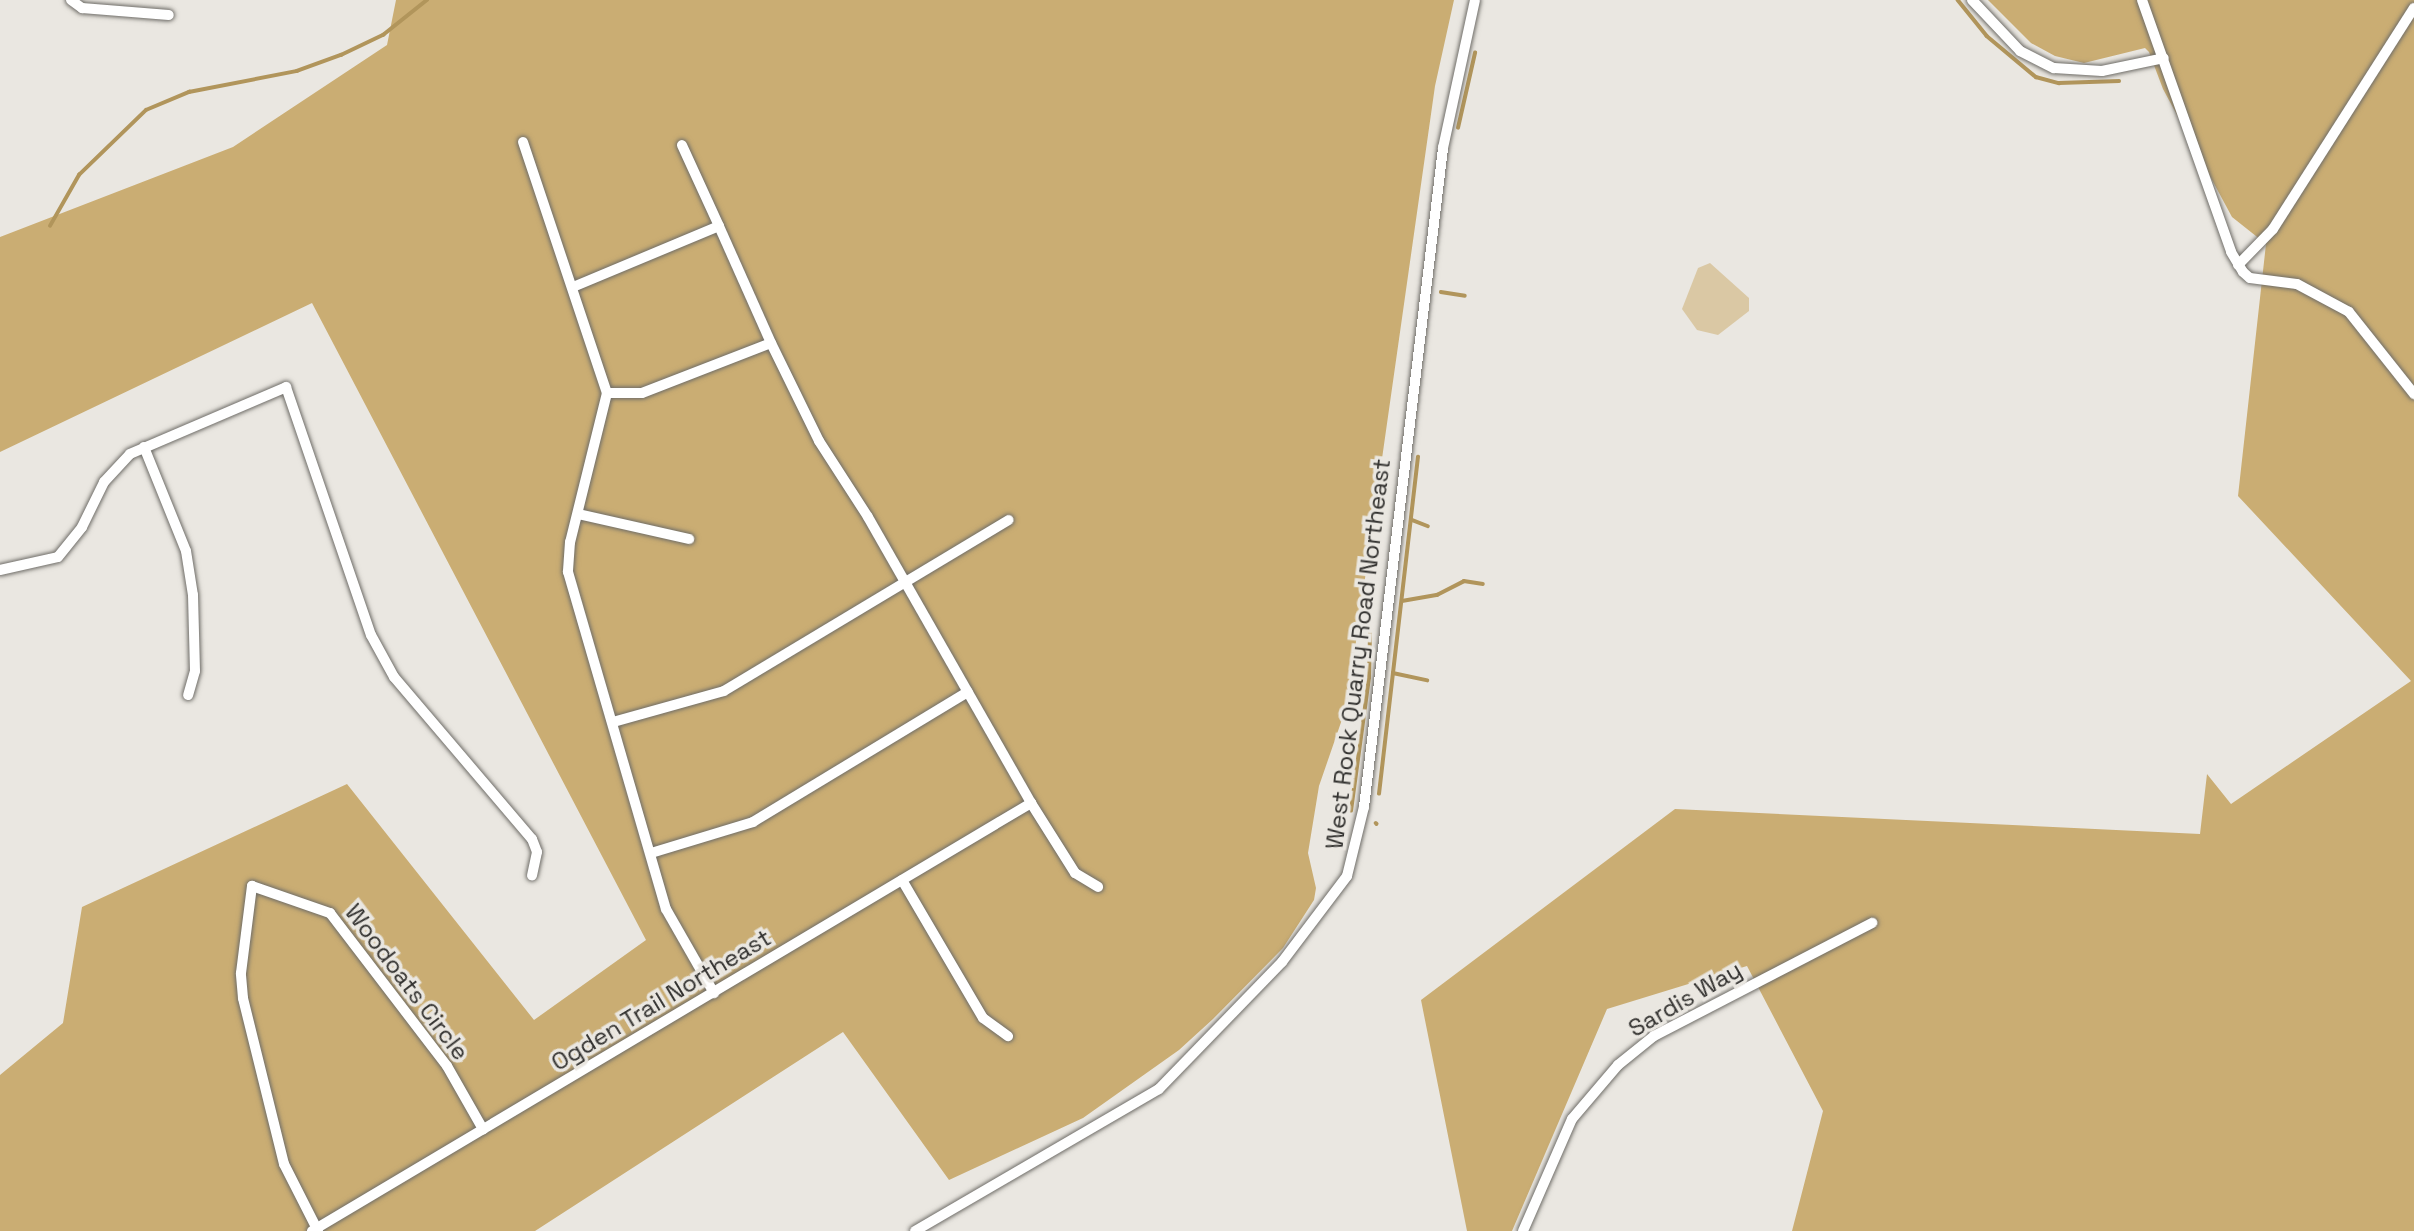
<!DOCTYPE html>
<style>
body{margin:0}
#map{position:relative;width:2414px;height:1231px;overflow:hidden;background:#eae7e1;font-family:"Space Grotesk",sans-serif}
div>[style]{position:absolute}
.green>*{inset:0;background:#dac8a4}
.forest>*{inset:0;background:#caad73}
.stream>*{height:3.5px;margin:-1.75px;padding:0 1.75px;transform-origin:1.75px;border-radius:1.75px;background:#b1955b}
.roads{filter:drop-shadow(0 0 2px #6f6d68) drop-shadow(0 0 2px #6f6d68)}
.street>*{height:10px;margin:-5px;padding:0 5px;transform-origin:5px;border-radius:5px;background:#fff}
span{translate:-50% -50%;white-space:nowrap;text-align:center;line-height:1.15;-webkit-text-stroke:7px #eae7e1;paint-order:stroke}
.street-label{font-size:24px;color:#31302e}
</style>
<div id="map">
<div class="green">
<i style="clip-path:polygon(1710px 263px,1749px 298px,1749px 311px,1718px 335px,1697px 330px,1682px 309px,1698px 268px)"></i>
</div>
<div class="forest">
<i style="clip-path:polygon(396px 0,1454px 0,1435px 86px,1347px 705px,1319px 786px,1308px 853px,1316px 888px,1314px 900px,1283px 948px,1213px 1019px,1179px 1050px,1083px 1118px,949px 1180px,843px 1032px,535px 1231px,0 1231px,0 1075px,63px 1023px,82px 907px,347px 784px,534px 1020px,646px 940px,312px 303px,0 452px,0 237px,233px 147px,387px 45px)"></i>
<i style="clip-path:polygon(1988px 0,2414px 0,2414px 1231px,1792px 1231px,1823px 1111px,1747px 966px,1607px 1009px,1512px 1231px,1467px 1231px,1421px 1000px,1675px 809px,2200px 834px,2207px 774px,2231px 804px,2411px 681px,2238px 496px,2266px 244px,2232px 217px,2163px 89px,2149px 52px,2145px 48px,2084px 63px,2055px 56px,2031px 43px)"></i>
</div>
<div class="stream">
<i style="left:1958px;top:0;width:46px;rotate:51.1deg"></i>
<i style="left:1987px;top:36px;width:64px;rotate:39.9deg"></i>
<i style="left:2036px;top:77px;width:24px;rotate:15deg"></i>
<i style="left:2059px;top:83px;width:60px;rotate:-1.9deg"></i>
<i style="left:1458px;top:128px;width:77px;rotate:-77.2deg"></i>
<i style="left:50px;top:226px;width:59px;rotate:-60.4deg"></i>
<i style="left:79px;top:175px;width:93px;rotate:-44.1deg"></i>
<i style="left:146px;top:110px;width:47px;rotate:-22.7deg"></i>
<i style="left:189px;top:92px;width:110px;rotate:-11deg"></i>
<i style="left:297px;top:71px;width:47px;rotate:-20deg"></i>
<i style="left:341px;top:55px;width:47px;rotate:-25.5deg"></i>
<i style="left:383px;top:35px;width:56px;rotate:-38.5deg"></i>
<i style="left:1441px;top:292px;width:24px;rotate:9deg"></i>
<i style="left:1412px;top:520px;width:17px;rotate:21deg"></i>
<i style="left:1402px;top:601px;width:36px;rotate:-10deg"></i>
<i style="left:1437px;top:595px;width:30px;rotate:-27deg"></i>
<i style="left:1464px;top:581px;width:19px;rotate:9deg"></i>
<i style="left:1393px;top:673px;width:35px;rotate:12deg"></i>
<i style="left:1379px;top:794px;width:339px;rotate:-83.4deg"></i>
<i style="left:1351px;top:811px;width:134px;rotate:-82.3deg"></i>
<i style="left:1369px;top:678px;width:45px;rotate:-88.7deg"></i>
<i style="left:1376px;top:823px;width:1px;rotate:45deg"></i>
</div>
<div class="roads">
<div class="street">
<i style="left:71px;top:0;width:14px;rotate:36deg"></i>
<i style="left:82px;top:8px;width:87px;rotate:4.6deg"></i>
<i style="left:1972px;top:0;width:70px;rotate:46.7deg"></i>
<i style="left:2020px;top:51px;width:38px;rotate:27deg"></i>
<i style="left:2054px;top:68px;width:48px;rotate:3.6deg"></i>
<i style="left:2102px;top:71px;width:63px;rotate:-11.8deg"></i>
<i style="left:2142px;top:0;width:267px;rotate:70.5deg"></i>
<i style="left:2231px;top:252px;width:23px;rotate:59deg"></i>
<i style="left:2243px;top:272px;width:9px;rotate:41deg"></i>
<i style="left:2250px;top:278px;width:47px;rotate:7.3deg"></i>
<i style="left:2297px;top:284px;width:59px;rotate:28.3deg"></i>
<i style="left:2349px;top:312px;width:105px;rotate:51.6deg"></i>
<i style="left:523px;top:142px;width:265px;rotate:71.5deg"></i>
<i style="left:607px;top:393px;width:154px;rotate:103.9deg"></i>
<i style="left:570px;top:542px;width:30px;rotate:94deg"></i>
<i style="left:568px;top:572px;width:351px;rotate:73.8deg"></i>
<i style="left:666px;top:909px;width:97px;rotate:60.3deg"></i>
<i style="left:2238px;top:265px;width:50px;rotate:-45.8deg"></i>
<i style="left:2273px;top:229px;width:262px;rotate:-57.5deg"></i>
<i style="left:573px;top:287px;width:158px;rotate:-22.7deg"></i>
<i style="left:719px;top:226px;width:89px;rotate:-114.6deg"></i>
<i style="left:771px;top:343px;width:109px;rotate:63.9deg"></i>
<i style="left:819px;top:441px;width:90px;rotate:57.2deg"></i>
<i style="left:868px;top:517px;width:329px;rotate:60.3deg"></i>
<i style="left:1031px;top:803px;width:83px;rotate:57.8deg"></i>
<i style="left:1075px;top:873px;width:27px;rotate:31deg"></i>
<i style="left:607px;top:393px;width:35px"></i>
<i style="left:642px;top:393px;width:138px;rotate:-21.2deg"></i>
<i style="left:771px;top:343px;width:128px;rotate:-114deg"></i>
<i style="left:144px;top:447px;width:112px;rotate:68deg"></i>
<i style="left:186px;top:551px;width:45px;rotate:81deg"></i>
<i style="left:193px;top:595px;width:76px;rotate:88.5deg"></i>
<i style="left:195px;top:671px;width:25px;rotate:106deg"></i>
<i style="left:578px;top:514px;width:114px;rotate:12.7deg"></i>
<i style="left:0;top:570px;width:59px;rotate:-12.6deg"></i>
<i style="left:58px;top:557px;width:38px;rotate:-51deg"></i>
<i style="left:82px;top:527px;width:50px;rotate:-63.9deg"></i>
<i style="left:104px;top:482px;width:38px;rotate:-47deg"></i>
<i style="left:130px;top:454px;width:170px;rotate:-23.2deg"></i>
<i style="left:286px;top:387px;width:262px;rotate:71.1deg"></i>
<i style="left:371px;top:635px;width:48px;rotate:61.3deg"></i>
<i style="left:394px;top:677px;width:213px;rotate:49.6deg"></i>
<i style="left:532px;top:839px;width:14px;rotate:69deg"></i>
<i style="left:537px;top:852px;width:24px;rotate:102deg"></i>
<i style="left:613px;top:722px;width:115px;rotate:-15.6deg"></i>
<i style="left:724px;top:691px;width:332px;rotate:-31deg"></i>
<i style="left:651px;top:853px;width:107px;rotate:-16.9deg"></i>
<i style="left:753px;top:822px;width:251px;rotate:-31.2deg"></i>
<i style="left:902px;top:880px;width:160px;rotate:59.6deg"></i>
<i style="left:983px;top:1018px;width:31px;rotate:36deg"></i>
<i style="left:312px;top:1231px;width:837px;rotate:-30.76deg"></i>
<i style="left:318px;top:1231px;width:75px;rotate:-116.9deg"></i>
<i style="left:284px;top:1164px;width:171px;rotate:-103.9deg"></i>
<i style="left:243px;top:998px;width:25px;rotate:-95deg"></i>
<i style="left:241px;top:973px;width:88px;rotate:-82.8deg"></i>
<i style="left:252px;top:886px;width:83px;rotate:19.1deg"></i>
<i style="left:330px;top:913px;width:193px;rotate:52.6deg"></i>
<i style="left:447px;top:1066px;width:73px;rotate:60.3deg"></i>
<i style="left:915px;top:1231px;width:282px;rotate:-30.2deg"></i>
<i style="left:1159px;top:1089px;width:177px;rotate:-45.9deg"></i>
<i style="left:1282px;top:962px;width:108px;rotate:-52.9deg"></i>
<i style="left:1347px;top:876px;width:71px;rotate:-76.2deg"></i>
<i style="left:1364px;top:807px;width:664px;rotate:-83.16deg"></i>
<i style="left:1443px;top:148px;width:151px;rotate:-77.8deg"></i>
<i style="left:1523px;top:1231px;width:122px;rotate:-66.4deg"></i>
<i style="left:1572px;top:1119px;width:71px;rotate:-49.6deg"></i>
<i style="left:1618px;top:1065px;width:46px;rotate:-38.9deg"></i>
<i style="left:1654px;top:1036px;width:246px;rotate:-27.4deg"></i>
</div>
</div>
<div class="street-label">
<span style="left:1358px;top:654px;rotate:-83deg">West Rock Quarry Road Northeast</span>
<span style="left:407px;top:982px;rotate:53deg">Woodoats Circle</span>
<span style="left:1685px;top:999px;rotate:-30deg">Sardis Way</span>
<span style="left:661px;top:1000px;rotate:-31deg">Ogden Trail Northeast</span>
</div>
</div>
